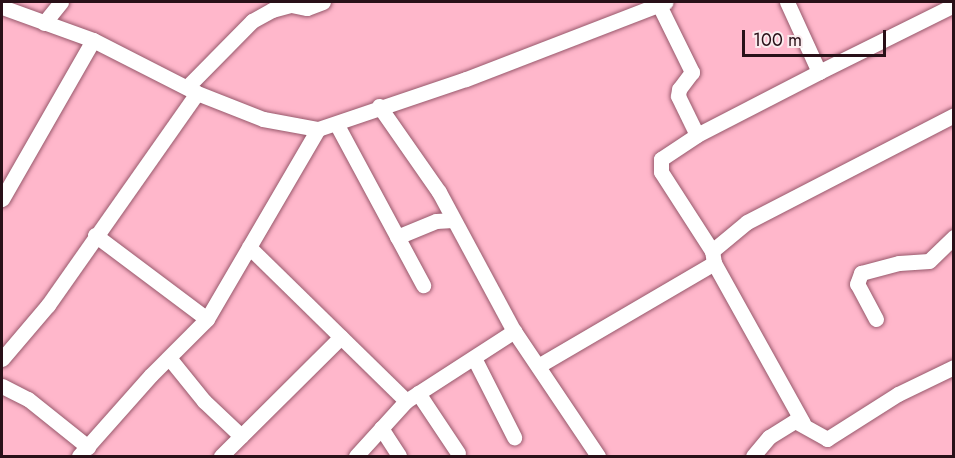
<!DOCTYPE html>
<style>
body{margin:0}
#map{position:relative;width:955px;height:458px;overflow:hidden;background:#ffb7cb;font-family:Jost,sans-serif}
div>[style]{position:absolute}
.roads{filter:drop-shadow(0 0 2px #97586b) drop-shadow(0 0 2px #97586b)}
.minor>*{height:15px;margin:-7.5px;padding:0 7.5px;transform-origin:7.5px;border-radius:7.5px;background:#fff}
span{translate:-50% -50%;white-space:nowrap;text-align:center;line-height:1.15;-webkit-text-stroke:6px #faebee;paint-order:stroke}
.frame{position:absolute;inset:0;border:3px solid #291018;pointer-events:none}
.scale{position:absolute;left:742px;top:30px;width:144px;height:27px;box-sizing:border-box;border:3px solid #291018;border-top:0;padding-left:8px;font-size:18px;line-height:21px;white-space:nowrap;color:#291018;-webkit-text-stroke:4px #faebee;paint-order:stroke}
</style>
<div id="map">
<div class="roads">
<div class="minor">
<i style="left:787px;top:2px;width:77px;rotate:65.4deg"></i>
<i style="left:819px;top:72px;width:151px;rotate:-26.4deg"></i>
<i style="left:659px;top:5px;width:75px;rotate:63.8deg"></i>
<i style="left:692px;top:72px;width:21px;rotate:127deg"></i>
<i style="left:679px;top:89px;width:7px;rotate:98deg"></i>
<i style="left:678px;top:96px;width:43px;rotate:64deg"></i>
<i style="left:2px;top:7px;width:97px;rotate:19.9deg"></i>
<i style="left:93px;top:40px;width:117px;rotate:27deg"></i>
<i style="left:197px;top:93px;width:71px;rotate:21.5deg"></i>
<i style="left:263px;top:119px;width:56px;rotate:10.3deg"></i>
<i style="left:318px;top:129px;width:156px;rotate:-18.7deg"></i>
<i style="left:466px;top:79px;width:214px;rotate:-21.1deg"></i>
<i style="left:44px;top:23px;width:27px;rotate:-51deg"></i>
<i style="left:187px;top:87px;width:93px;rotate:-45.4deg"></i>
<i style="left:252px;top:21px;width:23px;rotate:-29deg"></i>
<i style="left:272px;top:10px;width:20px;rotate:-15deg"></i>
<i style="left:291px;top:5px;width:16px;rotate:11deg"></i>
<i style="left:307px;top:8px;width:17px;rotate:-21deg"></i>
<i style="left:379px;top:106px;width:105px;rotate:55.1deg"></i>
<i style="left:439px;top:192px;width:158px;rotate:61.7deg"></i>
<i style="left:514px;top:331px;width:151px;rotate:56.1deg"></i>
<i style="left:337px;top:125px;width:182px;rotate:61.7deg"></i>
<i style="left:2px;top:199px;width:183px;rotate:-60.2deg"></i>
<i style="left:95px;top:235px;width:140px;rotate:36.9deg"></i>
<i style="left:397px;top:237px;width:42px;rotate:-22.3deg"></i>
<i style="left:436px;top:221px;width:17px;rotate:-3deg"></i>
<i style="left:249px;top:247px;width:220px;rotate:44.4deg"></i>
<i style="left:712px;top:251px;width:45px;rotate:-39.6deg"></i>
<i style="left:747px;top:222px;width:233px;rotate:-27.3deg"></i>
<i style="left:714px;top:263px;width:183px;rotate:60.9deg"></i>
<i style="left:876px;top:319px;width:40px;rotate:-118deg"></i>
<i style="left:857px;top:284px;width:12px;rotate:-70deg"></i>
<i style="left:861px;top:273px;width:39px;rotate:-15deg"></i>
<i style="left:899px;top:263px;width:30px;rotate:-4deg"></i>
<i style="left:929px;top:261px;width:35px;rotate:-44deg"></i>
<i style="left:474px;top:358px;width:89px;rotate:63.1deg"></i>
<i style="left:2px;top:359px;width:71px;rotate:-49.6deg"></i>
<i style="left:48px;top:305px;width:259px;rotate:-54.9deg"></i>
<i style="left:170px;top:359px;width:54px;rotate:51deg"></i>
<i style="left:204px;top:401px;width:51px;rotate:43.4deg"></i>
<i style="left:538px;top:366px;width:204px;rotate:-30.3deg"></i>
<i style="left:714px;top:263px;width:12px;rotate:-99deg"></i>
<i style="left:712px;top:251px;width:94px;rotate:-122.8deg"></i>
<i style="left:661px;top:172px;width:13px;rotate:-90deg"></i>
<i style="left:661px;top:159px;width:43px;rotate:-33.7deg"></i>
<i style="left:697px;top:135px;width:137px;rotate:-27.3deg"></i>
<i style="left:2px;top:386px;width:29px;rotate:27deg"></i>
<i style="left:28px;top:399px;width:77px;rotate:38.7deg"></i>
<i style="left:418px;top:393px;width:72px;rotate:56.3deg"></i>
<i style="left:381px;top:428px;width:33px;rotate:57deg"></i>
<i style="left:79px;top:456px;width:108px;rotate:-48.4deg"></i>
<i style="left:151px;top:375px;width:79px;rotate:-45deg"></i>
<i style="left:207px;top:319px;width:220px;rotate:-59.7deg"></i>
<i style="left:221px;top:456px;width:169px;rotate:-44.8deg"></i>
<i style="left:356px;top:456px;width:74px;rotate:-47.7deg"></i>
<i style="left:406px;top:401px;width:129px;rotate:-32.9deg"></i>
<i style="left:753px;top:456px;width:25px;rotate:-50deg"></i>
<i style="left:769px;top:437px;width:31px;rotate:-32deg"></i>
<i style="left:795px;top:421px;width:37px;rotate:29deg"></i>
<i style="left:827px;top:439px;width:84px;rotate:-32.4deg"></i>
<i style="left:898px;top:394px;width:62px;rotate:-25.7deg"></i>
</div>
</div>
<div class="frame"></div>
<div class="scale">100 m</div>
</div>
